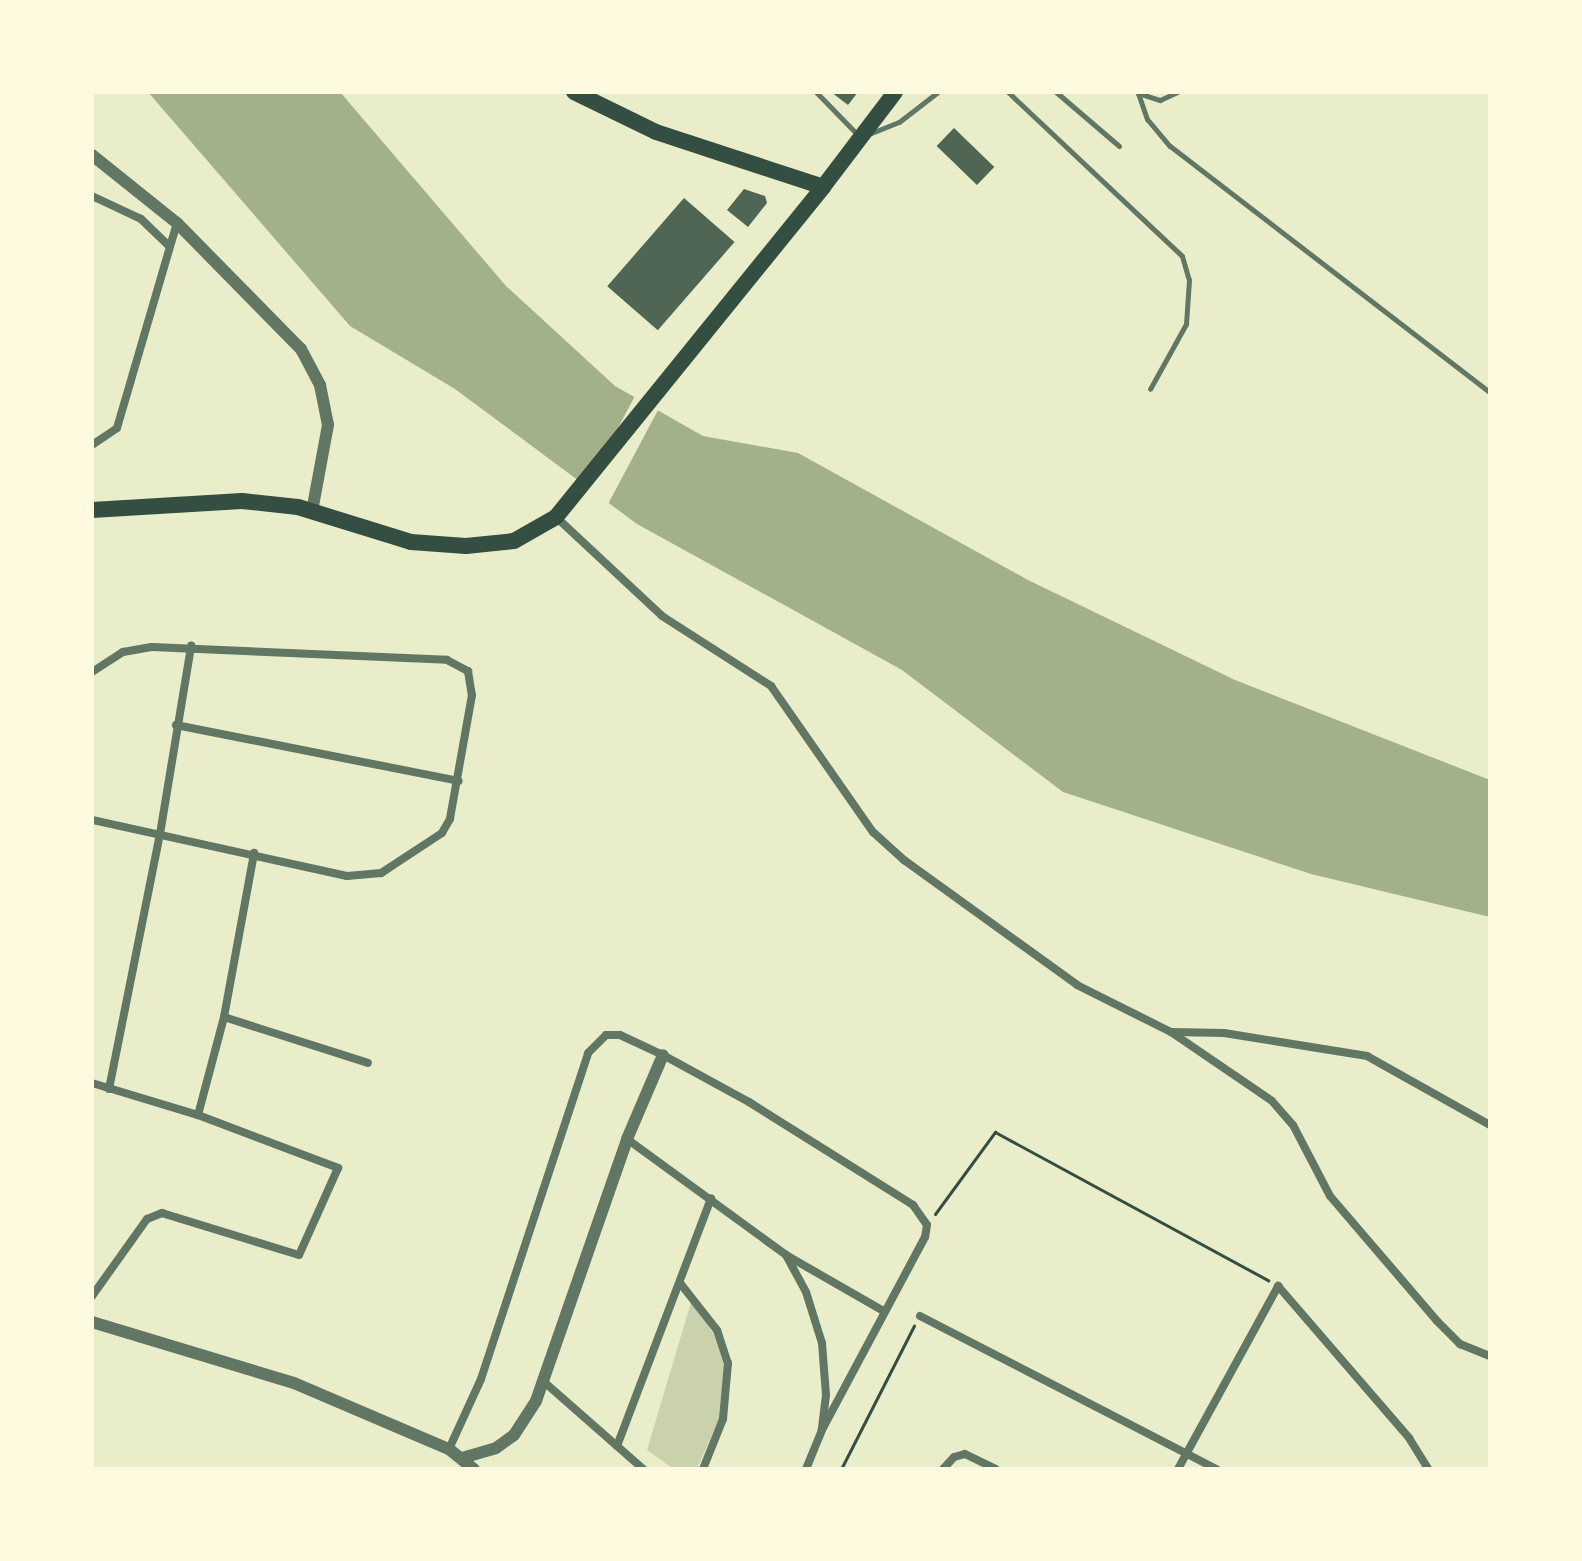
<!DOCTYPE html>
<style>
body{margin:0}
#map{position:relative;width:1582px;height:1561px;overflow:hidden;background:#e9edc9;font-family:Arial,sans-serif}
div>[style]{position:absolute}
.green>*{inset:0;background:#cad2ad}
.water>*{inset:0;background:#a3b18a}
.pier>*{inset:0;background:#e9edc9;transform-origin:0 0}
.building>*{inset:0;background:#4f6655;transform-origin:0 0}
.path>*{height:3px;margin:-1.5px;padding:0 1.5px;transform-origin:1.5px;border-radius:1.5px;background:#344e41}
.service>*{height:5px;margin:-2.5px;padding:0 2.5px;transform-origin:2.5px;border-radius:2.5px;background:#617663}
.minor>*{height:8px;margin:-4px;padding:0 4px;transform-origin:4px;border-radius:4px;background:#617663}
.tertiary>*{height:12px;margin:-6px;padding:0 6px;transform-origin:6px;border-radius:6px;background:#617663}
.primary>*{height:16px;margin:-8px;padding:0 8px;transform-origin:8px;border-radius:8px;background:#344e41}
.trunk>*{height:16px;margin:-8px;padding:0 8px;transform-origin:8px;border-radius:8px;background:#344e41}
span{translate:-50% -50%;white-space:nowrap;text-align:center;line-height:1.15;-webkit-text-stroke:7px #fefae0;paint-order:stroke}
.frame{position:absolute;inset:0;border:94px solid #fefae0;pointer-events:none}
</style>
<div id="map">
<div class="green">
<i style="clip-path:polygon(692px 1299px,715px 1336px,727px 1376px,722px 1412px,697px 1469px,674px 1469px,647px 1450px)"></i>
</div>
<div class="water">
<i style="clip-path:polygon(148px 92px,340px 92px,506px 286px,615px 386px,703px 436px,798px 453px,1028px 580px,1235px 680px,1490px 780px,1490px 917px,1311px 874px,1063px 792px,902px 670px,637px 524px,455px 389px,350px 326px)"></i>
</div>
<div class="pier">
<i style="left:636px;top:394px;width:27px;height:110px;rotate:28deg"></i>
</div>
<div class="building">
<i style="clip-path:polygon(831px 92px,858px 92px,848px 105px)"></i>
<i style="left:954px;top:128px;width:56px;height:25px;rotate:44deg"></i>
<i style="clip-path:polygon(744px 189px,765px 196px,767px 203px,748px 227px,727px 210px)"></i>
<i style="left:684px;top:198px;width:67px;height:117px;rotate:41deg"></i>
</div>
<div class="path">
<i style="left:935px;top:1214px;width:102px;rotate:-53.8deg"></i>
<i style="left:995px;top:1132px;width:311px;rotate:28.5deg"></i>
<i style="left:841px;top:1469px;width:161px;rotate:-63deg"></i>
</div>
<div class="service">
<i style="left:816px;top:92px;width:59px;rotate:45.7deg"></i>
<i style="left:1008px;top:92px;width:239px;rotate:43.3deg"></i>
<i style="left:1182px;top:256px;width:25px;rotate:74deg"></i>
<i style="left:1189px;top:280px;width:44px;rotate:93.9deg"></i>
<i style="left:1186px;top:324px;width:74px;rotate:119deg"></i>
<i style="left:1056px;top:92px;width:83px;rotate:40.6deg"></i>
<i style="left:1138px;top:93px;width:28px;rotate:71deg"></i>
<i style="left:1147px;top:119px;width:35px;rotate:50deg"></i>
<i style="left:1170px;top:146px;width:404px;rotate:37.6deg"></i>
<i style="left:1138px;top:93px;width:23px;rotate:18deg"></i>
<i style="left:1160px;top:100px;width:19px;rotate:-25deg"></i>
<i style="left:869px;top:134px;width:32px;rotate:-22deg"></i>
<i style="left:899px;top:122px;width:49px;rotate:-37.6deg"></i>
</div>
<div class="minor">
<i style="left:92px;top:196px;width:54px;rotate:25.1deg"></i>
<i style="left:141px;top:219px;width:37px;rotate:44deg"></i>
<i style="left:92px;top:445px;width:30px;rotate:-34deg"></i>
<i style="left:117px;top:428px;width:214px;rotate:-73.7deg"></i>
<i style="left:556px;top:517px;width:145px;rotate:43deg"></i>
<i style="left:662px;top:616px;width:130px;rotate:32.7deg"></i>
<i style="left:771px;top:686px;width:178px;rotate:55.1deg"></i>
<i style="left:873px;top:832px;width:42px;rotate:42.1deg"></i>
<i style="left:904px;top:860px;width:213px;rotate:35.8deg"></i>
<i style="left:1077px;top:985px;width:105px;rotate:26.6deg"></i>
<i style="left:1171px;top:1032px;width:122px;rotate:34.3deg"></i>
<i style="left:1272px;top:1101px;width:32px;rotate:49deg"></i>
<i style="left:1293px;top:1125px;width:80px;rotate:62.5deg"></i>
<i style="left:1330px;top:1196px;width:165px;rotate:49.4deg"></i>
<i style="left:1437px;top:1321px;width:33px;rotate:45deg"></i>
<i style="left:1460px;top:1344px;width:32px;rotate:22deg"></i>
<i style="left:92px;top:672px;width:37px;rotate:-33deg"></i>
<i style="left:123px;top:652px;width:29px;rotate:-10deg"></i>
<i style="left:152px;top:647px;width:295px;rotate:2.5deg"></i>
<i style="left:447px;top:660px;width:24px;rotate:28deg"></i>
<i style="left:468px;top:671px;width:24px;rotate:81deg"></i>
<i style="left:472px;top:695px;width:126px;rotate:100.1deg"></i>
<i style="left:450px;top:819px;width:16px;rotate:120deg"></i>
<i style="left:442px;top:833px;width:73px;rotate:146.7deg"></i>
<i style="left:381px;top:873px;width:34px;rotate:175deg"></i>
<i style="left:347px;top:876px;width:261px;rotate:-167.6deg"></i>
<i style="left:176px;top:725px;width:288px;rotate:11.2deg"></i>
<i style="left:224px;top:1017px;width:151px;rotate:17.7deg"></i>
<i style="left:1171px;top:1032px;width:53px;rotate:1.1deg"></i>
<i style="left:1224px;top:1033px;width:145px;rotate:9.1deg"></i>
<i style="left:1367px;top:1056px;width:141px;rotate:29.3deg"></i>
<i style="left:92px;top:1083px;width:111px;rotate:16.8deg"></i>
<i style="left:198px;top:1115px;width:150px;rotate:20.7deg"></i>
<i style="left:338px;top:1168px;width:95px;rotate:114.1deg"></i>
<i style="left:299px;top:1255px;width:143px;rotate:-163deg"></i>
<i style="left:162px;top:1213px;width:16px;rotate:158deg"></i>
<i style="left:147px;top:1219px;width:95px;rotate:125.5deg"></i>
<i style="left:109px;top:1089px;width:260px;rotate:-78.7deg"></i>
<i style="left:160px;top:834px;width:191px;rotate:-80.6deg"></i>
<i style="left:198px;top:1115px;width:101px;rotate:-75.1deg"></i>
<i style="left:224px;top:1017px;width:167px;rotate:-79.6deg"></i>
<i style="left:627px;top:1139px;width:197px;rotate:36.1deg"></i>
<i style="left:786px;top:1255px;width:42px;rotate:61.6deg"></i>
<i style="left:806px;top:1292px;width:53px;rotate:72.6deg"></i>
<i style="left:822px;top:1343px;width:52px;rotate:85.6deg"></i>
<i style="left:826px;top:1395px;width:35px;rotate:97deg"></i>
<i style="left:822px;top:1430px;width:42px;rotate:112.3deg"></i>
<i style="left:786px;top:1255px;width:114px;rotate:29.9deg"></i>
<i style="left:680px;top:1283px;width:60px;rotate:51.8deg"></i>
<i style="left:717px;top:1330px;width:35px;rotate:72deg"></i>
<i style="left:728px;top:1363px;width:56px;rotate:95.1deg"></i>
<i style="left:723px;top:1419px;width:54px;rotate:111.8deg"></i>
<i style="left:920px;top:1316px;width:334px;rotate:27.3deg"></i>
<i style="left:543px;top:1381px;width:133px;rotate:41.3deg"></i>
<i style="left:617px;top:1446px;width:265px;rotate:-69.2deg"></i>
<i style="left:449px;top:1449px;width:77px;rotate:-65.4deg"></i>
<i style="left:481px;top:1379px;width:343px;rotate:-71.8deg"></i>
<i style="left:588px;top:1053px;width:25px;rotate:-45deg"></i>
<i style="left:606px;top:1035px;width:14px"></i>
<i style="left:620px;top:1035px;width:47px;rotate:24.9deg"></i>
<i style="left:663px;top:1055px;width:98px;rotate:28.7deg"></i>
<i style="left:749px;top:1102px;width:194px;rotate:32.1deg"></i>
<i style="left:913px;top:1205px;width:24px;rotate:55deg"></i>
<i style="left:927px;top:1225px;width:12px;rotate:99deg"></i>
<i style="left:925px;top:1237px;width:219px;rotate:118.1deg"></i>
<i style="left:943px;top:1469px;width:16px;rotate:-47deg"></i>
<i style="left:954px;top:1457px;width:11px;rotate:-15deg"></i>
<i style="left:965px;top:1454px;width:34px;rotate:26deg"></i>
<i style="left:1178px;top:1469px;width:209px;rotate:-61.3deg"></i>
<i style="left:1278px;top:1286px;width:201px;rotate:49.2deg"></i>
<i style="left:1409px;top:1438px;width:36px;rotate:58deg"></i>
</div>
<div class="tertiary">
<i style="left:92px;top:155px;width:109px;rotate:38.7deg"></i>
<i style="left:177px;top:223px;width:177px;rotate:45.5deg"></i>
<i style="left:301px;top:349px;width:41px;rotate:62.2deg"></i>
<i style="left:320px;top:385px;width:41px;rotate:78.7deg"></i>
<i style="left:328px;top:425px;width:87px;rotate:100.5deg"></i>
<i style="left:92px;top:1322px;width:211px;rotate:16.8deg"></i>
<i style="left:294px;top:1383px;width:168px;rotate:23.1deg"></i>
<i style="left:449px;top:1449px;width:32px;rotate:39deg"></i>
<i style="left:462px;top:1458px;width:35px;rotate:-16deg"></i>
<i style="left:496px;top:1448px;width:22px;rotate:-36deg"></i>
<i style="left:514px;top:1435px;width:40px;rotate:-57.1deg"></i>
<i style="left:536px;top:1401px;width:277px;rotate:-70.8deg"></i>
<i style="left:627px;top:1139px;width:91px;rotate:-66.8deg"></i>
</div>
<div class="primary">
<i style="left:92px;top:510px;width:150px;rotate:-3.4deg"></i>
<i style="left:242px;top:501px;width:56px;rotate:6.1deg"></i>
<i style="left:298px;top:507px;width:118px;rotate:17.2deg"></i>
<i style="left:411px;top:542px;width:55px;rotate:4.2deg"></i>
<i style="left:466px;top:546px;width:48px;rotate:-5.9deg"></i>
<i style="left:514px;top:541px;width:48px;rotate:-29.7deg"></i>
<i style="left:556px;top:517px;width:424px;rotate:-51deg"></i>
</div>
<div class="trunk">
<i style="left:574px;top:92px;width:91px;rotate:26deg"></i>
<i style="left:656px;top:132px;width:176px;rotate:18.2deg"></i>
<i style="left:823px;top:187px;width:119px;rotate:-52.8deg"></i>
</div>
<div class="frame"></div>
</div>
